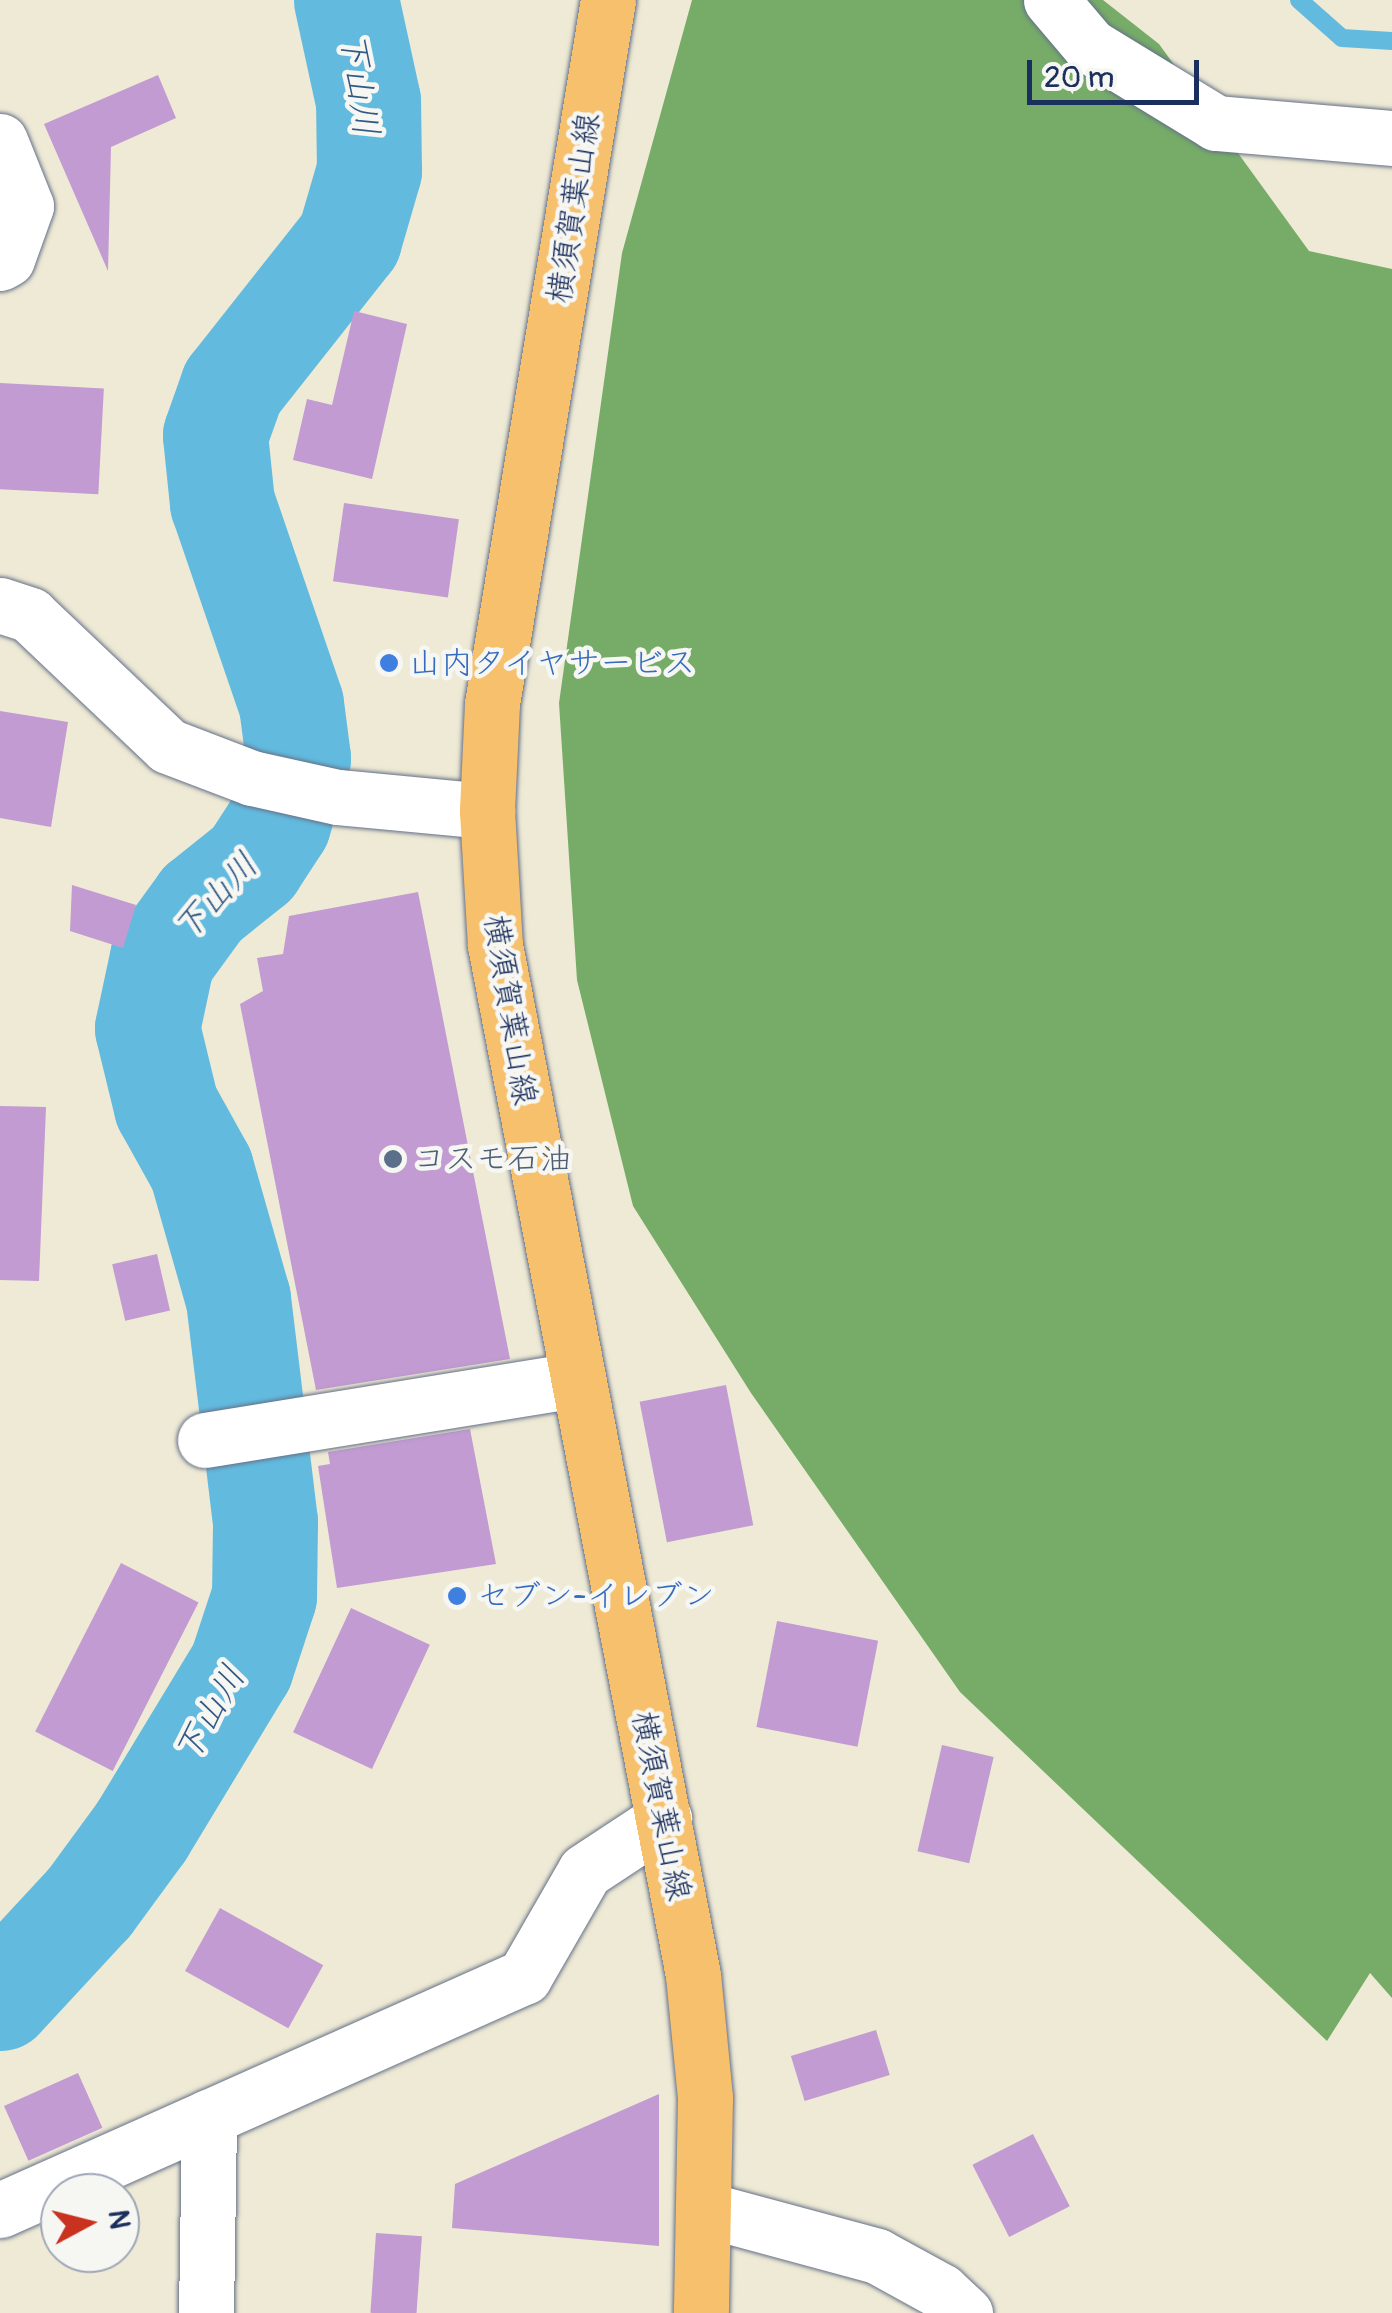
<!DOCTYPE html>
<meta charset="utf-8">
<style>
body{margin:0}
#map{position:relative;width:1392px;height:2313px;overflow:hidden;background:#eeead5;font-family:Pangolin,"Klee One",sans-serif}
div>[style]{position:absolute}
.forest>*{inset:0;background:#76ac68}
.stream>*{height:18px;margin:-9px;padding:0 9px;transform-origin:9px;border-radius:9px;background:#62bbdf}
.river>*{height:105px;margin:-52.5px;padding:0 52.5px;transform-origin:52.5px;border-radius:52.5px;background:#62bbdf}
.building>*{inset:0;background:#c19bd1;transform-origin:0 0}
.roads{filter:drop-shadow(0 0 2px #657088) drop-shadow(0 0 2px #657088)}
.minor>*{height:55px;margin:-27.5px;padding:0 27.5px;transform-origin:27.5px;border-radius:27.5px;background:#fff}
.major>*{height:55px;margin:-27.5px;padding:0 27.5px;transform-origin:27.5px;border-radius:27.5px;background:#f7c06c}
.dots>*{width:28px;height:28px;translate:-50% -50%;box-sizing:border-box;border:5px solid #f6f6f2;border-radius:50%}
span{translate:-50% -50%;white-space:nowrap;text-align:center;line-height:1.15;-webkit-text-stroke:9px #f6f6f2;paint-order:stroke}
.street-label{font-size:32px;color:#1b2f5e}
.shop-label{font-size:32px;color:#366cbe}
.left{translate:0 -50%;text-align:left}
.service-label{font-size:32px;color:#4e5e75}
.water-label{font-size:35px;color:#305985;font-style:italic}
.north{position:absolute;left:40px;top:2173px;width:100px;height:100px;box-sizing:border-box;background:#f6f6f2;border:2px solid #9ea6b7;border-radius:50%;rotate:83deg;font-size:28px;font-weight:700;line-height:40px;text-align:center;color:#1b2f5e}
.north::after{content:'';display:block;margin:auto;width:35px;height:45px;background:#c8321e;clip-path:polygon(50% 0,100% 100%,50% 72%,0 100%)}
.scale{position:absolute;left:1027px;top:60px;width:172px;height:45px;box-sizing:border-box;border:5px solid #1b2f5e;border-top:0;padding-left:12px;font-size:30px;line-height:35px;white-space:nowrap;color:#1b2f5e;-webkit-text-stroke:8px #f6f6f2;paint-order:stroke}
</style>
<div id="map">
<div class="forest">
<i style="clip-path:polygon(692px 0,1103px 0,1159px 44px,1309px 251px,1392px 269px,1392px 1998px,1370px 1973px,1327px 2041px,960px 1692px,751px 1393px,633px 1206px,577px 980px,559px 703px,622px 253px)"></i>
</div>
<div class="stream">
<i style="left:1299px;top:0;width:57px;rotate:41.5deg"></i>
<i style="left:1342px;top:38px;width:50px;rotate:3.4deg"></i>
</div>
<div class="river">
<i style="left:0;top:1998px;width:131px;rotate:-47.2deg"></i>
<i style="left:89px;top:1902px;width:88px;rotate:-53.8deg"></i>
<i style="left:141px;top:1831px;width:193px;rotate:-58.8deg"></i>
<i style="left:241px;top:1666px;width:74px;rotate:-71.8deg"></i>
<i style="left:264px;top:1596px;width:74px;rotate:-89.2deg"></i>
<i style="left:265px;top:1522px;width:225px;rotate:-96.9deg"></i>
<i style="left:238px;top:1299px;width:135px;rotate:-105.9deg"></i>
<i style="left:201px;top:1169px;width:72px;rotate:-119.1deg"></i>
<i style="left:166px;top:1106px;width:80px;rotate:-103.7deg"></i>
<i style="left:147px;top:1028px;width:72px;rotate:-77.9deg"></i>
<i style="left:162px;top:958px;width:68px;rotate:-54deg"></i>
<i style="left:202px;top:903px;width:64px;rotate:-38.7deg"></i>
<i style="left:252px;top:863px;width:48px;rotate:-57deg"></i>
<i style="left:278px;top:823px;width:68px;rotate:-72.9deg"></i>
<i style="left:298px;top:758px;width:54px;rotate:-97.4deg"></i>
<i style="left:291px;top:704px;width:213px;rotate:-108.9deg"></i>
<i style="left:222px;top:503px;width:68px;rotate:-95.9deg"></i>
<i style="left:215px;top:435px;width:51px;rotate:-70.5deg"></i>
<i style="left:232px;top:387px;width:189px;rotate:-51.7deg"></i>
<i style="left:349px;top:239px;width:72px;rotate:-73.8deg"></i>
<i style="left:369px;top:170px;width:69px;rotate:-90.8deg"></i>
<i style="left:368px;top:101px;width:103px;rotate:-102.3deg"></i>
</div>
<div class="building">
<i style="clip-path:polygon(158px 75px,176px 118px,111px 147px,108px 271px,44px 124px)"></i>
<i style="clip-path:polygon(354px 311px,407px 324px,372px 479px,293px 460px,307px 399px,332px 405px)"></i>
<i style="left:0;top:383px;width:104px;height:106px;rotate:3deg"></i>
<i style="left:344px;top:503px;width:116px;height:79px;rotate:8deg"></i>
<i style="clip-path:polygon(0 711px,68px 722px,51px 827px,0 818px)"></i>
<i style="clip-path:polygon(72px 885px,136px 905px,123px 948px,70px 931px)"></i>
<i style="clip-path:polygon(418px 892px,510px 1359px,316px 1390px,240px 1004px,263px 991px,257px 958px,283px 954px,289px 916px)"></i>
<i style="clip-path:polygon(0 1106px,46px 1107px,39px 1281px,0 1280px)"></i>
<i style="left:157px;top:1254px;width:58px;height:46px;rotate:77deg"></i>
<i style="left:726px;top:1385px;width:143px;height:88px;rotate:79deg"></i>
<i style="clip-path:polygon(470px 1429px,496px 1564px,337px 1588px,318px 1466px,330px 1464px,328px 1452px)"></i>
<i style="left:121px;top:1563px;width:87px;height:189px;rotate:27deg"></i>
<i style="left:351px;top:1608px;width:87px;height:137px;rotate:25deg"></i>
<i style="left:777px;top:1621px;width:103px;height:108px;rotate:11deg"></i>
<i style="left:942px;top:1745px;width:53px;height:109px;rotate:13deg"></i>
<i style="left:220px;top:1908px;width:118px;height:72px;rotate:29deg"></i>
<i style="left:876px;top:2030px;width:47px;height:89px;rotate:73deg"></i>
<i style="left:78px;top:2073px;width:60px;height:81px;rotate:66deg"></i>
<i style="clip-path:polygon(659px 2094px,659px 2246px,452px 2228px,455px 2184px)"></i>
<i style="left:1033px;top:2134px;width:81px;height:68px;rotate:63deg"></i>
<i style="left:376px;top:2233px;width:46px;height:80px;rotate:4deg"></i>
</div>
<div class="roads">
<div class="minor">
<i style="left:1051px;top:0;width:60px;rotate:49.7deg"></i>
<i style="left:1090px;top:46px;width:148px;rotate:31.4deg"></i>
<i style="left:1216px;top:123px;width:177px;rotate:4.9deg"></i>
<i style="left:0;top:141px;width:70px;rotate:68.2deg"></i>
<i style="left:26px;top:206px;width:56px;rotate:109.7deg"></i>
<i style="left:7px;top:259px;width:8px;rotate:150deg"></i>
<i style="left:0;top:605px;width:32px;rotate:18deg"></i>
<i style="left:30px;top:615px;width:190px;rotate:43.5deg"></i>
<i style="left:168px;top:746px;width:90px;rotate:20.9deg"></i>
<i style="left:252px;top:778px;width:88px;rotate:12.5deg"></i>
<i style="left:338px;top:797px;width:150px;rotate:5.4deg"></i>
<i style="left:205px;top:1440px;width:376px;rotate:-9.2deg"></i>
<i style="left:0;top:2210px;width:229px;rotate:-24deg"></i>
<i style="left:707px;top:2210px;width:176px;rotate:15.1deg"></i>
<i style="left:877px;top:2256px;width:73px;rotate:28.7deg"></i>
<i style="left:941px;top:2291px;width:33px;rotate:43deg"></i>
<i style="left:206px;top:2313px;width:196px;rotate:-89.1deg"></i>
<i style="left:209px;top:2117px;width:345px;rotate:-24deg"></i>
<i style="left:524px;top:1977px;width:122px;rotate:-60.1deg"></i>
<i style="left:585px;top:1871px;width:95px;rotate:-33.4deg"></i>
</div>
<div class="major">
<i style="left:608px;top:0;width:713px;rotate:99.36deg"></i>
<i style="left:492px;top:704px;width:107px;rotate:92.7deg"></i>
<i style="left:487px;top:811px;width:134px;rotate:86.6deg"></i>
<i style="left:495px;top:945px;width:1049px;rotate:79.12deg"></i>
<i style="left:693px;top:1975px;width:124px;rotate:84.4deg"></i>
<i style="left:705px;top:2098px;width:215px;rotate:91.1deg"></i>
</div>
</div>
<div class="dots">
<i style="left:389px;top:663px;background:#3f7fe0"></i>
<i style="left:393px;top:1159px;background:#5c6f8a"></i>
<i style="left:457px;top:1596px;background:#3f7fe0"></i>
</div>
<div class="street-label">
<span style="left:574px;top:208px;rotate:-81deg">横須賀葉山線</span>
<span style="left:510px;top:1010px;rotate:81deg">横須賀葉山線</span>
<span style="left:661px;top:1806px;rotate:79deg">横須賀葉山線</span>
</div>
<div class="shop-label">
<span class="left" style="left:409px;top:663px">山内タイヤサービス</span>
<span class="left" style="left:477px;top:1596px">セブン-イレブン</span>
</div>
<div class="service-label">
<span class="left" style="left:413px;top:1159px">コスモ石油</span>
</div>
<div class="water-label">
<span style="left:359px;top:84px;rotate:82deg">下山川</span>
<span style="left:216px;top:897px;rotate:-47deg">下山川</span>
<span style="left:210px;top:1714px;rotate:-60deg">下山川</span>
</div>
<div class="north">N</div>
<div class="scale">20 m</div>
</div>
